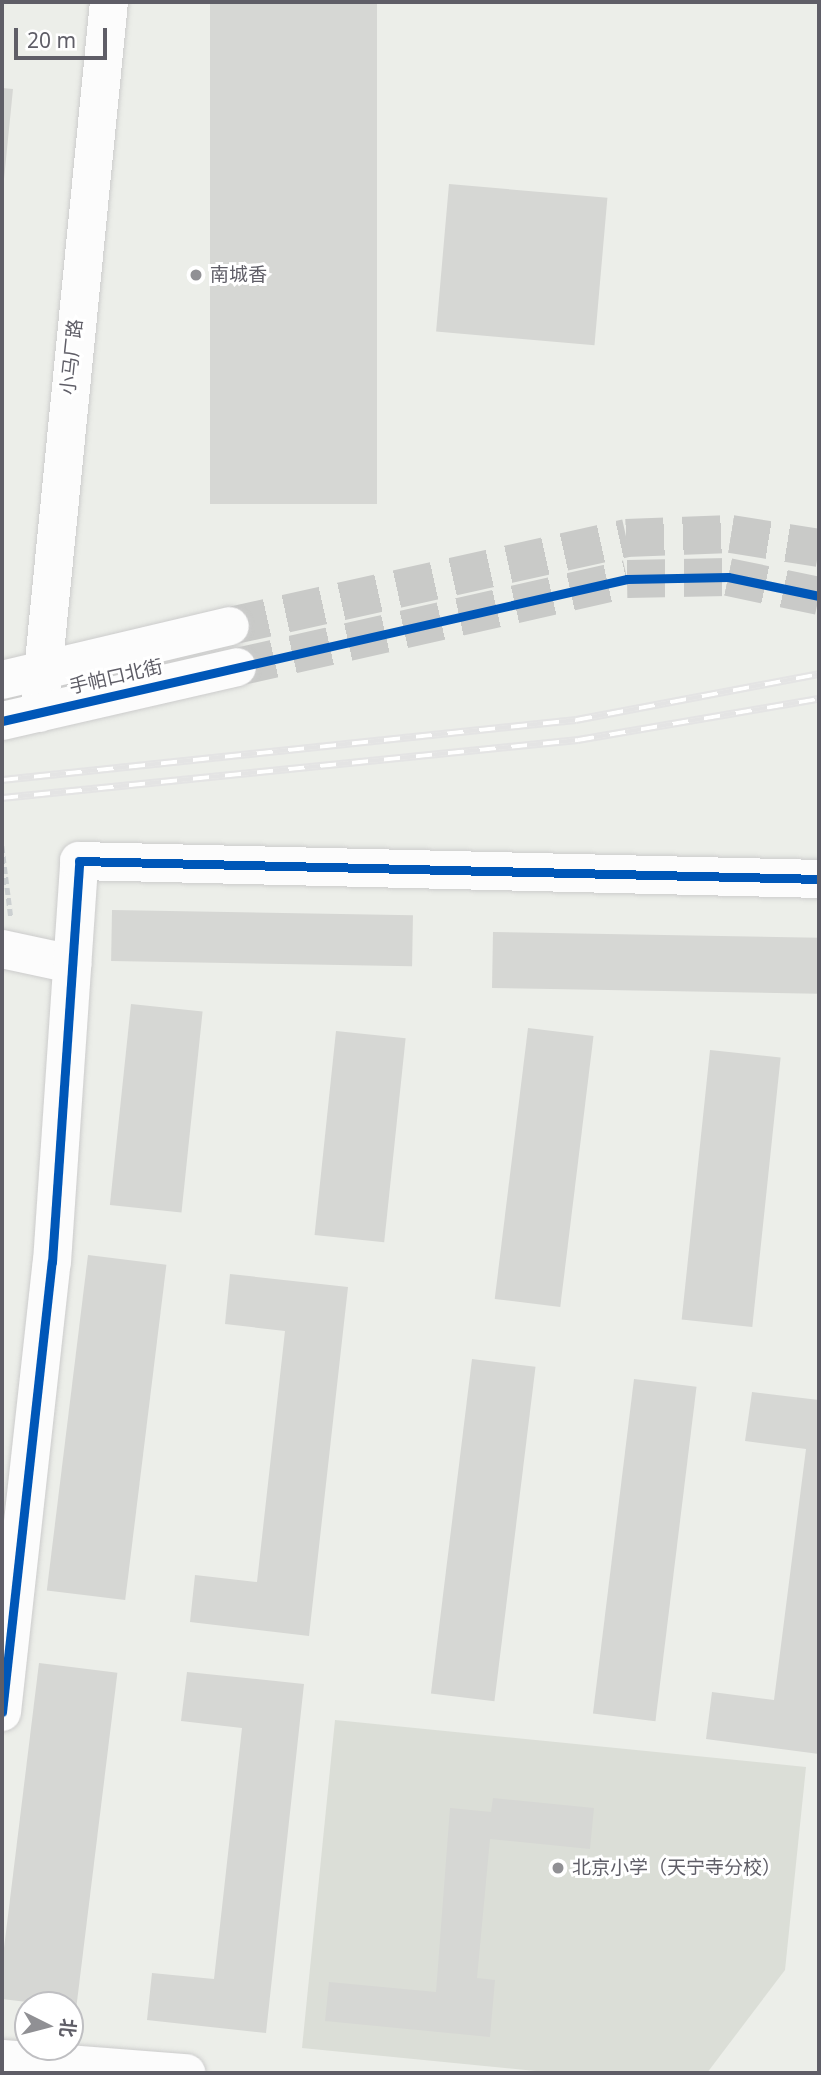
<!DOCTYPE html>
<meta charset="utf-8">
<style>
body{margin:0}
#map{position:relative;width:821px;height:2075px;overflow:hidden;background:#eceee9;font-family:"Noto Sans","Noto Sans SC",sans-serif}
div>[style]{position:absolute}
.education>*{inset:0;background:#dbded7}
.building>*{inset:0;background:#d6d7d4;transform-origin:0 0}
.minor-tunnel>*{height:38px;margin-top:-19px;transform-origin:0;background:repeating-linear-gradient(90deg,#c9cac8 0 38px,transparent 0 57px)}
.path>*{height:4.5px;margin-top:-2.25px;transform-origin:0;background:repeating-linear-gradient(90deg,#ccd0d1 0 7px,transparent 0 10.5px)}
.roads{filter:drop-shadow(0 0 2px #ccc) drop-shadow(0 0 2px #ccc)}
.minor>*{height:38px;margin:-19px;padding:0 19px;transform-origin:19px;border-radius:19px;background:#fcfcfc}
.rail>*{height:8px;margin-top:-4px;transform-origin:0;background:repeating-linear-gradient(90deg,#fff 0 16px,#e4e4e4 0 32px);box-sizing:border-box;border-block:2px solid #e4e4e4}
.cycleway>*{height:9px;margin:-4.5px;padding:0 4.5px;transform-origin:4.5px;border-radius:4.5px;background:#0057b8}
.dots>*{width:19px;height:19px;translate:-50% -50%;box-sizing:border-box;border:4px solid #fff;border-radius:50%}
span{translate:-50% -50%;white-space:nowrap;text-align:center;line-height:1.15;-webkit-text-stroke:6px #fff;paint-order:stroke}
.poi-label{font-size:19px;color:#5f5e67}
.left{translate:0 -50%;text-align:left}
.street-label{font-size:19px;color:#5f5e67}
.frame{position:absolute;inset:0;border:4px solid #5f5e67;pointer-events:none}
.north{position:absolute;left:14px;top:1991px;width:70px;height:70px;box-sizing:border-box;background:#fff;border:2px solid #bfbfc2;border-radius:50%;rotate:96deg;font-size:19px;font-weight:700;line-height:28px;text-align:center;color:#5f5e67}
.north::after{content:'';display:block;margin:auto;width:24px;height:32px;background:#909094;clip-path:polygon(50% 0,100% 100%,50% 72%,0 100%)}
.scale{position:absolute;left:14px;top:28px;width:93px;height:32px;box-sizing:border-box;border:4px solid #5f5e67;border-top:0;padding-left:9px;font-size:21px;line-height:24px;white-space:nowrap;color:#5f5e67;-webkit-text-stroke:5px #fff;paint-order:stroke}
</style>
<div id="map">
<div class="education">
<i style="clip-path:polygon(335px 1720px,806px 1767px,785px 1970px,707px 2073px,556px 2073px,302px 2048px)"></i>
</div>
<div class="building">
<i style="left:210px;top:2px;width:167px;height:502px"></i>
<i style="clip-path:polygon(2px 88px,13px 89px,4px 179px,2px 179px)"></i>
<i style="left:449px;top:184px;width:159px;height:148px;rotate:5deg"></i>
<i style="left:112px;top:910px;width:301px;height:51px;rotate:1deg"></i>
<i style="left:493px;top:932px;width:326px;height:56px;rotate:1deg"></i>
<i style="left:131px;top:1004px;width:72px;height:202px;rotate:6deg"></i>
<i style="left:528px;top:1028px;width:66px;height:273px;rotate:7deg"></i>
<i style="left:336px;top:1031px;width:70px;height:205px;rotate:6deg"></i>
<i style="left:710px;top:1050px;width:71px;height:271px;rotate:6deg"></i>
<i style="left:88px;top:1255px;width:79px;height:338px;rotate:7deg"></i>
<i style="clip-path:polygon(230px 1274px,348px 1287px,309px 1636px,190px 1622px,195px 1575px,257px 1582px,285px 1331px,225px 1324px)"></i>
<i style="left:472px;top:1359px;width:64px;height:337px;rotate:7deg"></i>
<i style="left:634px;top:1379px;width:63px;height:337px;rotate:7deg"></i>
<i style="clip-path:polygon(752px 1392px,819px 1400px,819px 1754px,706px 1739px,712px 1692px,774px 1700px,806px 1449px,745px 1441px)"></i>
<i style="left:39px;top:1663px;width:79px;height:338px;rotate:7deg"></i>
<i style="clip-path:polygon(187px 1672px,304px 1684px,266px 2033px,147px 2020px,152px 1973px,214px 1979px,242px 1728px,181px 1721px)"></i>
<i style="clip-path:polygon(493px 1798px,594px 1808px,590px 1849px,490px 1839px,477px 1978px,495px 1980px,490px 2037px,325px 2021px,329px 1982px,436px 1992px,450px 1808px,491px 1812px)"></i>
</div>
<div class="minor-tunnel">
<i style="left:230px;top:626px;width:406px;rotate:-12.5deg"></i>
<i style="left:626px;top:538px;width:105px;rotate:-2.2deg"></i>
<i style="left:731px;top:534px;width:89px;rotate:9deg"></i>
<i style="left:237px;top:667px;width:400px;rotate:-12.7deg"></i>
<i style="left:627px;top:579px;width:101px;rotate:-1.1deg"></i>
<i style="left:728px;top:577px;width:93px;rotate:11.8deg"></i>
</div>
<div class="path">
<i style="left:2px;top:846px;width:72px;rotate:82.8deg"></i>
</div>
<div class="roads">
<div class="minor">
<i style="left:2px;top:680px;width:234px;rotate:-13.3deg"></i>
<i style="left:39px;top:713px;width:714px;rotate:-84.38deg"></i>
<i style="left:2px;top:721px;width:241px;rotate:-12.9deg"></i>
<i style="left:2px;top:949px;width:72px;rotate:12.1deg"></i>
<i style="left:2px;top:1712px;width:453px;rotate:-83.7deg"></i>
<i style="left:52px;top:1262px;width:402px;rotate:-86.1deg"></i>
<i style="left:79px;top:861px;width:740px;rotate:1.39deg"></i>
<i style="left:2px;top:2059px;width:185px;rotate:4.4deg"></i>
</div>
</div>
<div class="rail">
<i style="left:2px;top:780px;width:577px;rotate:-5.97deg"></i>
<i style="left:576px;top:720px;width:247px;rotate:-10.7deg"></i>
<i style="left:2px;top:798px;width:579px;rotate:-5.75deg"></i>
<i style="left:578px;top:740px;width:244px;rotate:-9.7deg"></i>
</div>
<div class="cycleway">
<i style="left:2px;top:721px;width:641px;rotate:-12.8deg"></i>
<i style="left:627px;top:579px;width:101px;rotate:-1.1deg"></i>
<i style="left:728px;top:577px;width:93px;rotate:11.8deg"></i>
<i style="left:2px;top:1712px;width:453px;rotate:-83.7deg"></i>
<i style="left:52px;top:1262px;width:402px;rotate:-86.1deg"></i>
<i style="left:79px;top:861px;width:740px;rotate:1.39deg"></i>
</div>
<div class="dots">
<i style="left:196px;top:275px;background:#909094"></i>
<i style="left:558px;top:1868px;background:#909094"></i>
</div>
<div class="poi-label">
<span class="left" style="left:210px;top:275px">南城香</span>
<span class="left" style="left:572px;top:1868px">北京小学（天宁寺分校）</span>
</div>
<div class="street-label">
<span style="left:72px;top:357px;rotate:-84deg">小马厂路</span>
<span style="left:116px;top:677px;rotate:-13deg">手帕口北街</span>
</div>
<div class="frame"></div>
<div class="north">北</div>
<div class="scale">20 m</div>
</div>
